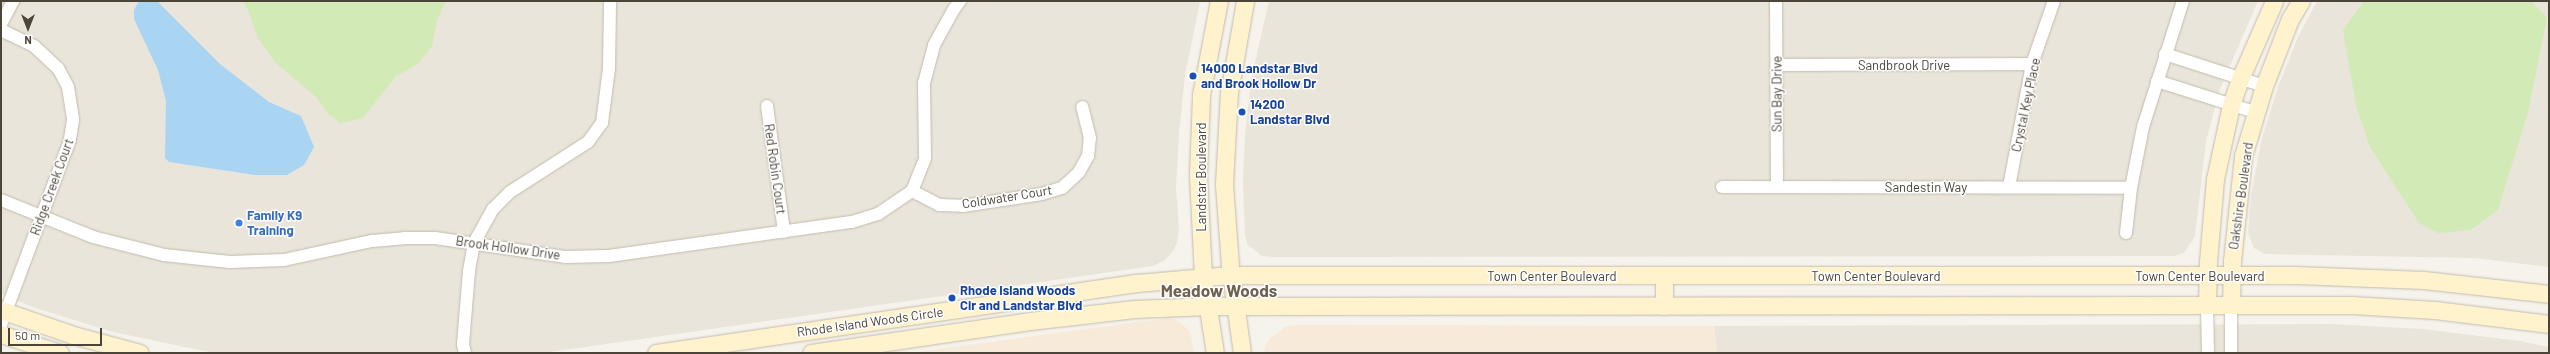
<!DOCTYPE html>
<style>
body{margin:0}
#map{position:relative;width:2550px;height:354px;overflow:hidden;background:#f6f3ec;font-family:Barlow,sans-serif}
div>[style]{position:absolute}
.residential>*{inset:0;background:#eae5da}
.commercial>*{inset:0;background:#f7ead8}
.green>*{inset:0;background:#d2eab5}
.water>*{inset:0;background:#a9d4f2}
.roads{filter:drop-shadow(0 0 1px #c2bbae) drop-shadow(0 0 1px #c2bbae)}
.street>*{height:12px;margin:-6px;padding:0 6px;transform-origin:6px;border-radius:6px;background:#fff}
.secondary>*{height:17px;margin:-8.5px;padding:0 8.5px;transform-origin:8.5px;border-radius:8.5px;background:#fff3cd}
.dots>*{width:11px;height:11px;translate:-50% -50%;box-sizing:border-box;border:2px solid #fff;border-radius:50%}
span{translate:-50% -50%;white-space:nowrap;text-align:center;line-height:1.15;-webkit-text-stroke:3px #fff;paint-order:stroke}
.street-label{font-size:13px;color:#4b4439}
.transit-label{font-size:13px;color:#164399;font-weight:700}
.left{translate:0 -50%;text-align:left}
.shop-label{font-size:13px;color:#366cbe;font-weight:700}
.district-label{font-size:17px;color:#6e6250;font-weight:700}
.frame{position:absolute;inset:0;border:2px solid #4b4439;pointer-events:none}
.north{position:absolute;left:8px;top:8px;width:40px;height:40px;-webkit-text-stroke:3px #fff;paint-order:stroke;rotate:180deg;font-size:11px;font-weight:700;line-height:16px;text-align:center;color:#4b4439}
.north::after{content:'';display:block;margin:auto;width:14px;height:18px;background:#4b4439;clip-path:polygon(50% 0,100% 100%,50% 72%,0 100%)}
.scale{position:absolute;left:8px;top:328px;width:94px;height:18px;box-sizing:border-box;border:2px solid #4b4439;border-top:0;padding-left:5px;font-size:12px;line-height:14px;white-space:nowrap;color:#4b4439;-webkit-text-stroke:3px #fff;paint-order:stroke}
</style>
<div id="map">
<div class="residential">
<i style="clip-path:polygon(1px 1px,1200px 1px,1185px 75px,1179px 133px,1176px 187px,1179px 229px,1177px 243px,1173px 251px,1165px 260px,1153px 266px,543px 353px,209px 352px,113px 332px,35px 308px,1px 294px)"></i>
<i style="clip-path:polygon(1269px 1px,2258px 1px,2220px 89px,2206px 141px,2195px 236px,2184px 253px,2174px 256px,1272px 257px,1262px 256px,1248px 245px,1245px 237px,1243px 182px,1245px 135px,1251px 80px)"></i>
<i style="clip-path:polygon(2317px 1px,2549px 1px,2549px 267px,2475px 258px,2265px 254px,2254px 248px,2248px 233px,2251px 195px,2261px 142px,2278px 87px,2298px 37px)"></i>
<i style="clip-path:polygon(2329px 324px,2423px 329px,2520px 341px,2549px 347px,2549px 353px,1717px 353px,1714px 326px)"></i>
</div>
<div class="commercial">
<i style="clip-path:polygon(1169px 318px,1178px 321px,1190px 331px,1194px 353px,909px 353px)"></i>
<i style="clip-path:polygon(1296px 325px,1714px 326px,1717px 353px,1264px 353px,1265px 346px,1271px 338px,1285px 327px)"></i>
</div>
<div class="green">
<i style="clip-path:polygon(242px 1px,446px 1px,437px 20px,432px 46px,418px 64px,396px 76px,363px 118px,341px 123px,327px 113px,317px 98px,275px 62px,258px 38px,248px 10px)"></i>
<i style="clip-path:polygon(2364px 1px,2531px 1px,2547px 17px,2528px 112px,2498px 210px,2471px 230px,2438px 233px,2419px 223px,2370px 147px,2356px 106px,2343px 30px)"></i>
</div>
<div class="water">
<i style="clip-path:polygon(139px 1px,157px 1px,220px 64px,269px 102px,301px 116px,314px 147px,304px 165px,287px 175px,255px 175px,169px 162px,165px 158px,166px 101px,158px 70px,134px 19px,134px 10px)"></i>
</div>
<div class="roads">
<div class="street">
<i style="left:1776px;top:1px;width:186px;rotate:89.7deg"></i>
<i style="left:1px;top:24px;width:26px;rotate:-62deg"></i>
<i style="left:1px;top:30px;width:37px;rotate:26deg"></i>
<i style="left:34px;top:46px;width:33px;rotate:43deg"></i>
<i style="left:58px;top:68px;width:21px;rotate:62deg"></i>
<i style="left:68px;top:87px;width:33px;rotate:81deg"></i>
<i style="left:73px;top:120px;width:20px;rotate:99deg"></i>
<i style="left:70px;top:140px;width:197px;rotate:110.5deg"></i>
<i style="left:2165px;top:54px;width:104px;rotate:17.9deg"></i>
<i style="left:1777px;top:65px;width:255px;rotate:-0.2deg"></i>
<i style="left:2157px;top:81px;width:103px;rotate:17.6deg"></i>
<i style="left:767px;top:106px;width:127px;rotate:82.3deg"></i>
<i style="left:1722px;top:187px;width:409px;rotate:0.1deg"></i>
<i style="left:2009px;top:187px;width:125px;rotate:-79.4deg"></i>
<i style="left:2032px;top:64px;width:67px;rotate:-70.8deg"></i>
<i style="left:912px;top:191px;width:30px;rotate:27deg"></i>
<i style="left:939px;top:205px;width:24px;rotate:2deg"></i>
<i style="left:963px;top:206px;width:80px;rotate:-8.6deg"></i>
<i style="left:1042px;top:194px;width:21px;rotate:-17deg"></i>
<i style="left:1062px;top:188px;width:23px;rotate:-43deg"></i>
<i style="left:1079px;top:172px;width:18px;rotate:-61deg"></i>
<i style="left:1088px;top:156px;width:18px;rotate:-84deg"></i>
<i style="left:1090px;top:138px;width:32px;rotate:-104deg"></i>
<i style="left:1px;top:200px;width:99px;rotate:21.9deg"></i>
<i style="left:93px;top:237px;width:73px;rotate:14.2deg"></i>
<i style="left:164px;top:255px;width:66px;rotate:6.1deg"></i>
<i style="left:230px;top:262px;width:54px;rotate:-2.1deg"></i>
<i style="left:284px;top:260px;width:90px;rotate:-12.2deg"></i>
<i style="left:372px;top:241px;width:32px;rotate:-5deg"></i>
<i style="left:404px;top:238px;width:31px"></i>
<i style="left:435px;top:238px;width:131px;rotate:8.3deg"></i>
<i style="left:565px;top:257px;width:44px;rotate:-1.3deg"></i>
<i style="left:609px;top:256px;width:245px;rotate:-8deg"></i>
<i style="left:852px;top:222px;width:27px;rotate:-17deg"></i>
<i style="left:878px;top:214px;width:41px;rotate:-34.1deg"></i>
<i style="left:912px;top:191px;width:35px;rotate:-68deg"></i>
<i style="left:925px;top:158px;width:75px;rotate:-90.8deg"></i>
<i style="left:924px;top:83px;width:39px;rotate:-75deg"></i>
<i style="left:934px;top:45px;width:41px;rotate:-60.9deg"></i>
<i style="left:954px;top:9px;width:10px;rotate:-53deg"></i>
<i style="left:2126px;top:233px;width:45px;rotate:-83.7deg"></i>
<i style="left:2131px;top:188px;width:62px;rotate:-78.9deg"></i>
<i style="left:2143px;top:127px;width:132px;rotate:-72.4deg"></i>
<i style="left:2207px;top:305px;width:48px;rotate:88.8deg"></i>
<i style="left:2231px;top:305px;width:48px;rotate:90deg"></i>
<i style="left:465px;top:353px;width:9px;rotate:-103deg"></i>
<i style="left:463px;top:344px;width:73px;rotate:-85.3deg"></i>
<i style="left:469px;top:271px;width:28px;rotate:-80deg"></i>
<i style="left:474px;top:243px;width:39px;rotate:-61deg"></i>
<i style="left:493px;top:209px;width:24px;rotate:-45deg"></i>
<i style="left:510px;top:192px;width:93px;rotate:-32.7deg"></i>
<i style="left:588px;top:142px;width:24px;rotate:-54deg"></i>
<i style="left:602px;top:123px;width:55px;rotate:-82.7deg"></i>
<i style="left:609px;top:68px;width:67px;rotate:-89.1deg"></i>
</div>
<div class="secondary">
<i style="left:1664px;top:276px;width:30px;rotate:90deg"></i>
<i style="left:2207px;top:305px;width:43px;rotate:-88.7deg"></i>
<i style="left:2208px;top:262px;width:83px;rotate:-85.2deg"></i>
<i style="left:2215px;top:179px;width:76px;rotate:-77.8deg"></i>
<i style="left:2231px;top:105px;width:28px;rotate:-71deg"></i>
<i style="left:2240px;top:79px;width:85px;rotate:-66.4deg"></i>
<i style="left:2231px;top:305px;width:44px;rotate:-88.7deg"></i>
<i style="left:2232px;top:261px;width:106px;rotate:-84deg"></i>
<i style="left:2243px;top:156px;width:73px;rotate:-73.3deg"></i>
<i style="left:2264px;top:86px;width:72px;rotate:-68.8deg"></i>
<i style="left:2290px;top:19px;width:21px;rotate:-59deg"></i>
<i style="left:1px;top:310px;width:76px;rotate:19.1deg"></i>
<i style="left:73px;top:335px;width:69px;rotate:15deg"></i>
<i style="left:1px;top:334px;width:62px;rotate:17.9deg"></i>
<i style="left:656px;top:353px;width:485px;rotate:-8.3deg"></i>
<i style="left:1136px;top:283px;width:95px;rotate:-4.8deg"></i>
<i style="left:1231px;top:275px;width:1065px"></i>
<i style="left:2296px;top:275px;width:127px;rotate:2.3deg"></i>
<i style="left:2423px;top:280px;width:127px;rotate:6.3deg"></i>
<i style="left:811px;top:353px;width:221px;rotate:-8.3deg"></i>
<i style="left:1030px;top:321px;width:105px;rotate:-6.6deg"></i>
<i style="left:1134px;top:309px;width:74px;rotate:-2.3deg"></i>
<i style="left:1208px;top:306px;width:1144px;rotate:-0.05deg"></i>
<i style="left:2352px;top:305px;width:83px;rotate:3.4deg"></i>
<i style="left:2435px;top:310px;width:115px;rotate:7deg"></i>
<i style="left:1215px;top:353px;width:77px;rotate:-99deg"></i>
<i style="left:1203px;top:277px;width:103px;rotate:-92.8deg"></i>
<i style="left:1198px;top:174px;width:79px;rotate:-87.8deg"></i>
<i style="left:1201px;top:95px;width:96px;rotate:-79.2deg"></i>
<i style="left:1242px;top:353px;width:88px;rotate:-97.9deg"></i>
<i style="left:1230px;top:266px;width:82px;rotate:-94.2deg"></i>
<i style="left:1224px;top:184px;width:91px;rotate:-86.9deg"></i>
<i style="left:1229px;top:93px;width:93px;rotate:-80.1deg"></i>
</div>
</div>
<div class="dots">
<i style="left:1193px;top:76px;background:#1a4fb4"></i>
<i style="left:1242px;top:112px;background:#1a4fb4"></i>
<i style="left:239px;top:223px;background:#3f7fe0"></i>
<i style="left:952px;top:298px;background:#1a4fb4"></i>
</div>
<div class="street-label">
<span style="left:1904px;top:65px">Sandbrook Drive</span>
<span style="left:1777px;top:94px;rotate:-90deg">Sun Bay Drive</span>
<span style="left:2026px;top:105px;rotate:-78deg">Crystal Key Place</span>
<span style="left:775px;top:169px;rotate:82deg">Red Robin Court</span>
<span style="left:1201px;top:177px;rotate:-90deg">Landstar Boulevard</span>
<span style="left:52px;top:187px;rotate:-70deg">Ridge Creek Court</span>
<span style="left:1926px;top:187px">Sandestin Way</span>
<span style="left:2241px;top:196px;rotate:-82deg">Oakshire Boulevard</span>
<span style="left:1007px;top:197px;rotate:-9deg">Coldwater Court</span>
<span style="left:508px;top:248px;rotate:8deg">Brook Hollow Drive</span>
<span style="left:1552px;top:276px">Town Center Boulevard</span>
<span style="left:1876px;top:276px">Town Center Boulevard</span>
<span style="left:2200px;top:276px">Town Center Boulevard</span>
<span style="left:870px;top:322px;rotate:-8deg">Rhode Island Woods Circle</span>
</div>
<div class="transit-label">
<span class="left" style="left:1201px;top:76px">14000 Landstar Blvd<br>and Brook Hollow Dr</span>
<span class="left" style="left:1250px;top:112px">14200<br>Landstar Blvd</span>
<span class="left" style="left:960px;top:298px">Rhode Island Woods<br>Cir and Landstar Blvd</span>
</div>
<div class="shop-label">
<span class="left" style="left:247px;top:223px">Family K9<br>Training</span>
</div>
<div class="district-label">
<span style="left:1219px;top:291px">Meadow Woods</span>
</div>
<div class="frame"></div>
<div class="north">N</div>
<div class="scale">50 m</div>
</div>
